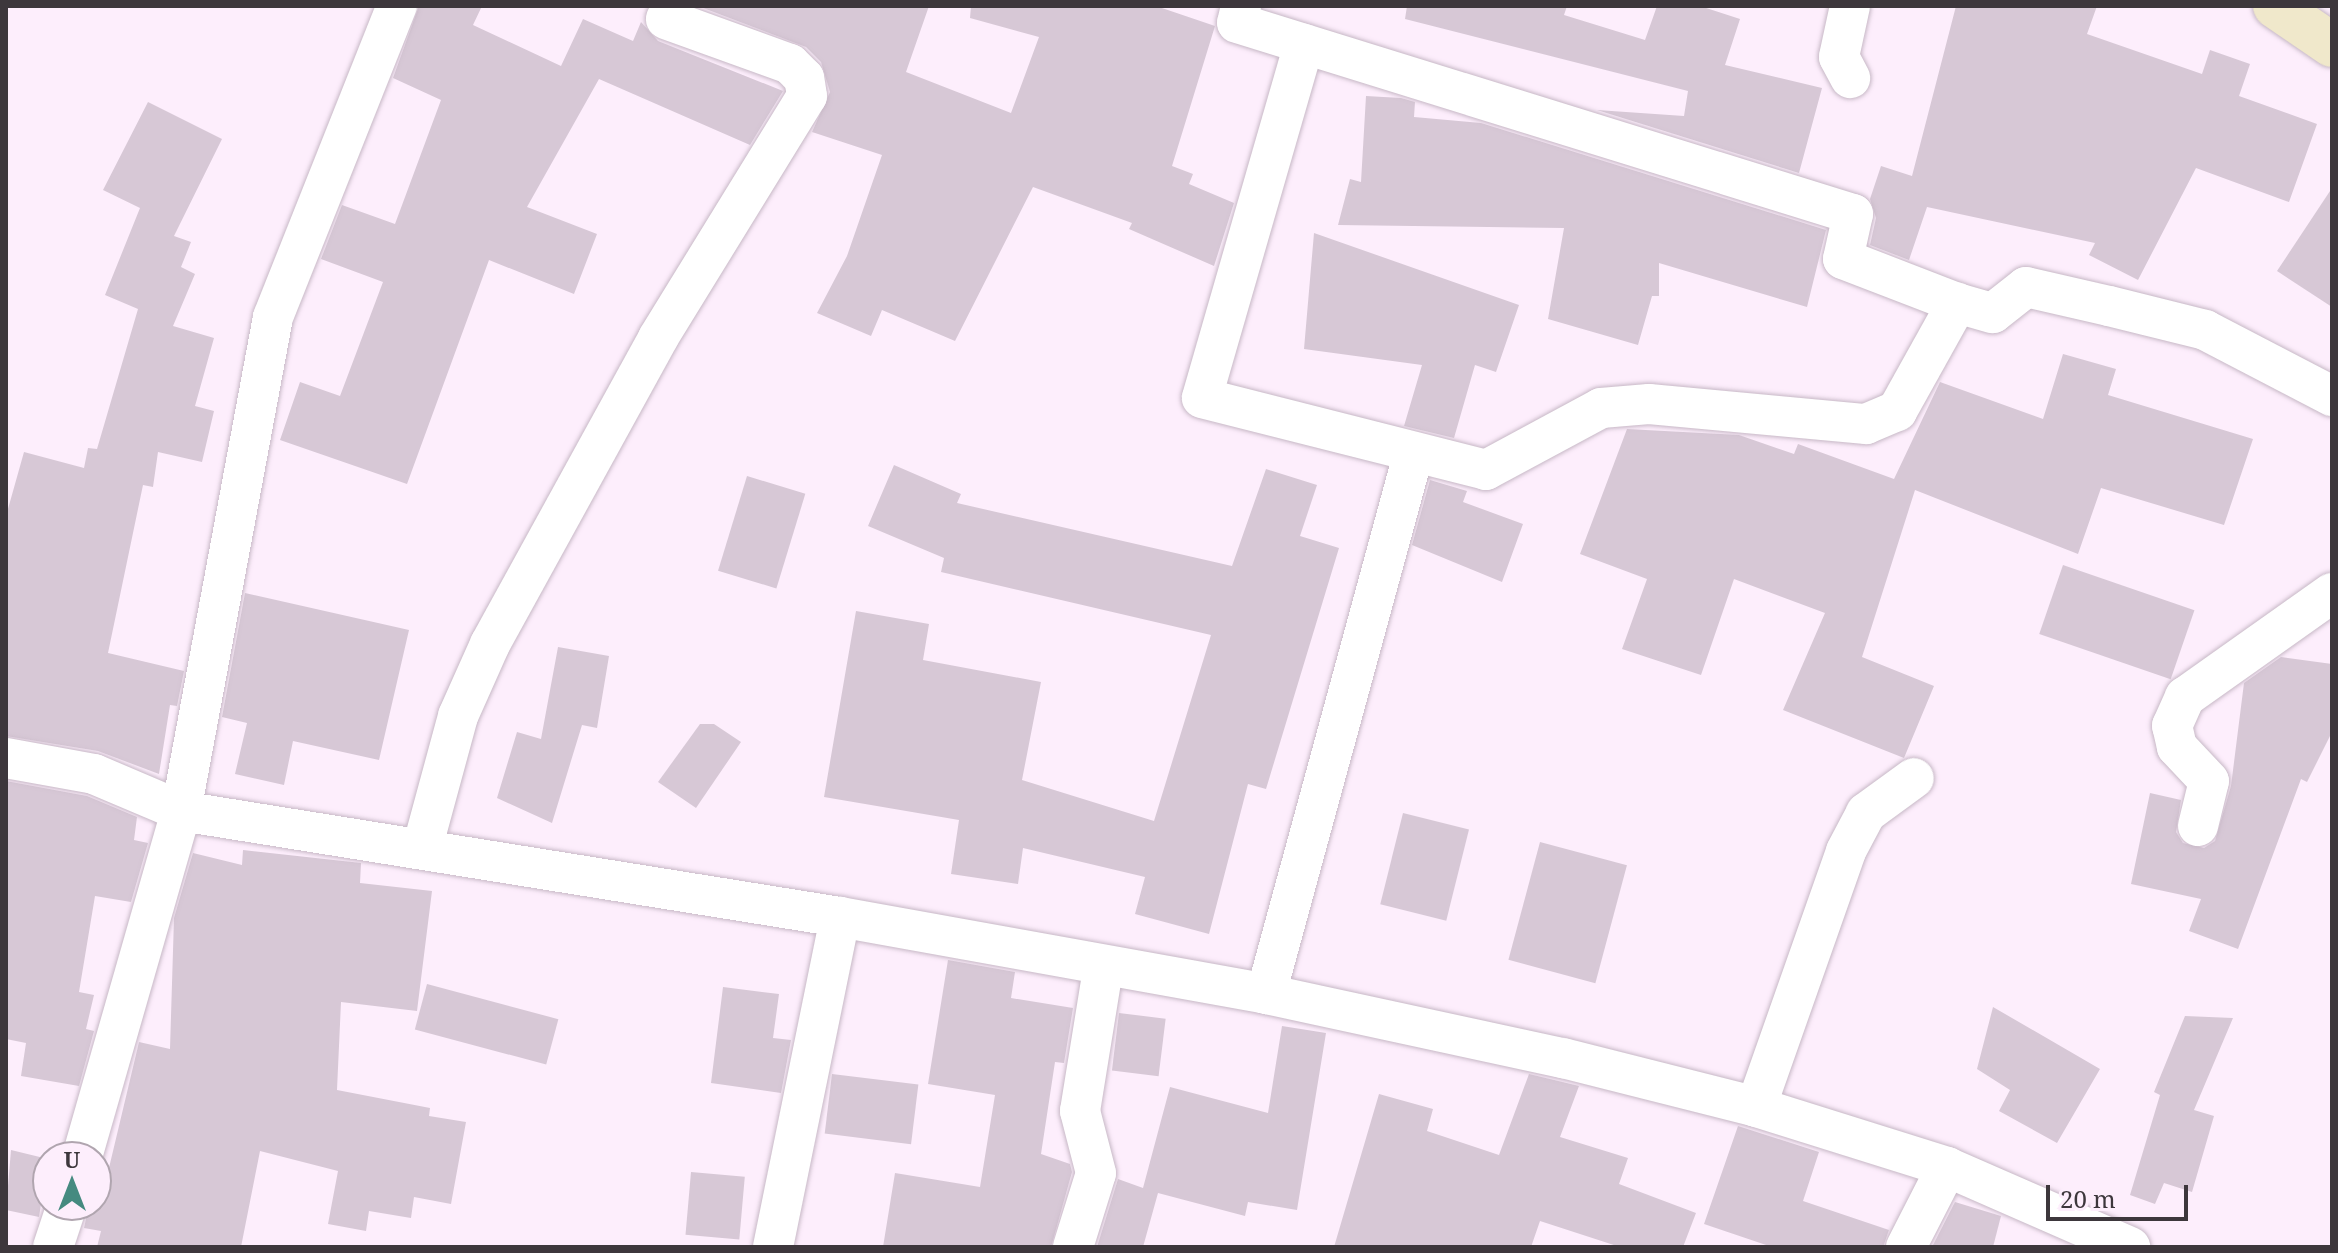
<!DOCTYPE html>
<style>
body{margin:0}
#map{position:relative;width:2338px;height:1253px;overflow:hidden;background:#fdeefc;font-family:"Noto Serif",serif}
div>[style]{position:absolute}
.building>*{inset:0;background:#d7c8d6;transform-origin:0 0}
.roads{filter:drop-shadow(0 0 2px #c7b8c6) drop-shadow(0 0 2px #c7b8c6)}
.minor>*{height:40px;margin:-20px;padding:0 20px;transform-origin:20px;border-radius:20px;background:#fff}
.secondary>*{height:44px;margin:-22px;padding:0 22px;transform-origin:22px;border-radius:22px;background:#f0e8cb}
span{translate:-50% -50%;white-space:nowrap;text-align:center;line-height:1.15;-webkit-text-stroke:6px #fdeefc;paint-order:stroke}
.frame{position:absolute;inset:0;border:8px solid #3d373c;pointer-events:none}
.north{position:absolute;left:32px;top:1141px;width:80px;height:80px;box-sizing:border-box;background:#fdeefc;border:2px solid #b0a5af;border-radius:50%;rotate:0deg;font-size:22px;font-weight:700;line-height:32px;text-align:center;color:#3d373c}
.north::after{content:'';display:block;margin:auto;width:28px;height:36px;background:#458a80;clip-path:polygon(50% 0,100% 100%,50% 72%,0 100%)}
.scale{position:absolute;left:2046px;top:1185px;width:142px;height:36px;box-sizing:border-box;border:4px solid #3d373c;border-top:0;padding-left:10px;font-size:24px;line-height:28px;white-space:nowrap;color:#3d373c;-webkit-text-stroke:6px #fdeefc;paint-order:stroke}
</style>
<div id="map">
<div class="building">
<i style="clip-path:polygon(419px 6px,482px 6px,473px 25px,561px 66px,583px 19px,633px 41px,641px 22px,658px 41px,783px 91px,750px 145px,599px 79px,527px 207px,597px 234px,574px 294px,489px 260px,407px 484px,280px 440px,300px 382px,340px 396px,383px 282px,321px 259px,342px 205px,395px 224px,441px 100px,393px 78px)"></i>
<i style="clip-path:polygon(698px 6px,929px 6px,906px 72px,1011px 113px,1039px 37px,970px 18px,971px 6px,1156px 6px,1215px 26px,1172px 166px,1193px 174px,1189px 184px,1234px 203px,1214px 266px,1129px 229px,1132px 223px,1033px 187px,955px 341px,882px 310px,871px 336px,817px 313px,847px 256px,882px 155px,812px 132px,830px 92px,821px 62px,806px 47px)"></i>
<i style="clip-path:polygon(1407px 6px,1567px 6px,1564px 15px,1645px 40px,1657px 6px,1700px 6px,1740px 19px,1725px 65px,1822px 88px,1799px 173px,1597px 110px,1684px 116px,1688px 91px,1405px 19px)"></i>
<i style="clip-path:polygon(1956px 6px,2097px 6px,2087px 34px,2202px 74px,2210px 50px,2250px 64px,2239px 96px,2317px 124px,2289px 202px,2196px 168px,2138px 280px,2089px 255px,2095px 243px,1927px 207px,1909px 260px,1870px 245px,1876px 218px,1870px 199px,1881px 166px,1912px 176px)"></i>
<i style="clip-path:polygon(1366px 96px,1401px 98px,1415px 102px,1414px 117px,1481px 123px,1826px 230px,1807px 307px,1659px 263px,1659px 296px,1652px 296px,1638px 345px,1548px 319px,1564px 228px,1338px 225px,1350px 179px,1361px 182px)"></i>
<i style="clip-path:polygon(148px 102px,222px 139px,174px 236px,191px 242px,181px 267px,195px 274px,173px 326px,214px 338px,195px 406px,214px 411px,202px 462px,158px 452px,153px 487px,143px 485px,108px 653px,184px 671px,177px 706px,170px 705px,159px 774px,98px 751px,6px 736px,6px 516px,24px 452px,84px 468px,88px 448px,97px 449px,138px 309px,105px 295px,140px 208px,103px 190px)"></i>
<i style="clip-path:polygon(2332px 188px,2332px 307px,2277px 271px)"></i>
<i style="clip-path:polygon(1314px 233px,1519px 305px,1496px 372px,1475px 365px,1454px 438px,1404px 426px,1422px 365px,1304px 349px)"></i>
<i style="clip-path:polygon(2063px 354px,2116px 369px,2108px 395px,2253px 439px,2224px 525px,2101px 488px,2078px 554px,1915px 490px,1862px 657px,1934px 686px,1904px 758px,1783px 710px,1825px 613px,1734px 579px,1701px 675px,1622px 649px,1647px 579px,1580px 554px,1627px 429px,1739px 435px,1794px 454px,1798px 444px,1894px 479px,1940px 382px,2043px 419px)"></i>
<i style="clip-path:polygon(894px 465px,961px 494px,957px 503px,1232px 566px,1266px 469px,1317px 485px,1300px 536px,1339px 548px,1266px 789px,1248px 784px,1209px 934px,1135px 914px,1145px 877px,1023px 848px,1018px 884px,951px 874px,959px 820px,824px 797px,856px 611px,929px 624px,923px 660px,1041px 682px,1022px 780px,1154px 821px,1211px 635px,941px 572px,944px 558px,868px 526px)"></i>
<i style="left:747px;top:476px;width:61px;height:99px;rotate:17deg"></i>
<i style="clip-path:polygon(1430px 480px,1467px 491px,1463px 502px,1523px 524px,1502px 582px,1412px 545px)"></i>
<i style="left:2063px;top:565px;width:139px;height:73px;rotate:19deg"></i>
<i style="clip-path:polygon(245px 593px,409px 630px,379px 760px,293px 741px,284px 785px,235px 774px,247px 723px,222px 717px)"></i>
<i style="clip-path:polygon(558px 647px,609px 656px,597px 728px,582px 725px,552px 823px,497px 798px,517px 732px,541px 739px)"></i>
<i style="clip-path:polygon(2281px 657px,2332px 664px,2332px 732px,2307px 782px,2301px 779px,2238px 949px,2189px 931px,2201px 899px,2131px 884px,2150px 793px,2181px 800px,2176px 832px,2183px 843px,2204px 848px,2215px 841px,2231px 786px,2244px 683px)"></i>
<i style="clip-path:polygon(700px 724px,714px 724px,741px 742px,696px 808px,658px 782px)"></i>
<i style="clip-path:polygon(6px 781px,87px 796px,137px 817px,134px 840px,148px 843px,131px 902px,95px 896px,79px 992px,94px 995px,86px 1029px,94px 1031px,79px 1086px,21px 1076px,26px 1043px,6px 1039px)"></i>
<i style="left:1403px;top:813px;width:68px;height:94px;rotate:14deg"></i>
<i style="left:1540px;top:842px;width:90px;height:122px;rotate:15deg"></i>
<i style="clip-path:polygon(243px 850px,361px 863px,360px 883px,432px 891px,417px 1011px,341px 1002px,337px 1090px,430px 1108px,429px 1116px,466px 1122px,451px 1204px,414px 1197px,411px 1218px,369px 1211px,366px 1231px,328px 1224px,338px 1171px,260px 1151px,241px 1247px,97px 1247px,101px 1231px,84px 1228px,89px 1205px,96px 1205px,96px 1175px,108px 1172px,139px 1042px,170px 1049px,174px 918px,193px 853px,242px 865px)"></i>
<i style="clip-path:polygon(948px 960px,1015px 972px,1011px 998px,1073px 1008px,1064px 1063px,1055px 1062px,1041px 1154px,1070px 1164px,1072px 1172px,1051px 1247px,883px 1247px,895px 1173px,980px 1187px,995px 1095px,928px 1084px)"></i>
<i style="left:427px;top:984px;width:136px;height:47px;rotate:15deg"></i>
<i style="clip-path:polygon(723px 987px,779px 994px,773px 1038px,791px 1040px,781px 1093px,711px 1083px)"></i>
<i style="clip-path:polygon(1993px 1007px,2100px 1069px,2057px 1143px,1999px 1111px,2010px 1090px,1977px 1069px)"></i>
<i style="left:1119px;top:1013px;width:47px;height:58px;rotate:7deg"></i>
<i style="clip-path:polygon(2185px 1016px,2233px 1018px,2194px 1110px,2214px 1116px,2192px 1192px,2164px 1183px,2155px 1204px,2130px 1195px,2160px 1095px,2154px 1092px)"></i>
<i style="clip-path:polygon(1282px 1026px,1326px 1033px,1297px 1210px,1248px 1202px,1245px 1216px,1158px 1193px,1143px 1247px,1097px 1247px,1118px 1179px,1143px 1188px,1170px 1087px,1268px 1113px)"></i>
<i style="left:832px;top:1074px;width:87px;height:60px;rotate:7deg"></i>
<i style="clip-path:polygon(1529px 1074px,1579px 1086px,1560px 1137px,1628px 1158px,1619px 1184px,1696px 1213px,1683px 1247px,1620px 1247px,1540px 1221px,1531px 1247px,1334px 1247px,1379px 1094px,1433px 1109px,1427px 1131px,1499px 1155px)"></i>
<i style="clip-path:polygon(1738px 1126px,1819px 1152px,1803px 1201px,1889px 1230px,1883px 1247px,1772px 1247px,1704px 1224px)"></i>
<i style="clip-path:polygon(11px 1150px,48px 1159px,39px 1217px,6px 1210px)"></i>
<i style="left:691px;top:1172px;width:54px;height:63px;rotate:5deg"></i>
<i style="clip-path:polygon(1955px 1202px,2001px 1216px,1993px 1247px,1932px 1247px)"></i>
</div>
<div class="roads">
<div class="minor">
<i style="left:1241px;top:6px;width:17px;rotate:103deg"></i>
<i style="left:1237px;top:23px;width:645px;rotate:17.23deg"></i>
<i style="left:1853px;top:214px;width:46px;rotate:102.5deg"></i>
<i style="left:1843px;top:259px;width:122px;rotate:21.1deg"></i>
<i style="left:1957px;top:303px;width:37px;rotate:16deg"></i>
<i style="left:1993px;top:313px;width:42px;rotate:-38.2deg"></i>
<i style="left:2026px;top:287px;width:85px;rotate:12.9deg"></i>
<i style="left:2109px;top:306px;width:99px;rotate:14deg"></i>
<i style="left:2205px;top:330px;width:143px;rotate:27.5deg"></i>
<i style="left:1850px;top:6px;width:52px;rotate:102.2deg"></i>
<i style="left:1839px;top:57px;width:24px;rotate:62deg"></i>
<i style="left:1304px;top:44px;width:368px;rotate:106.1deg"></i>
<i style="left:1202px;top:398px;width:293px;rotate:14.2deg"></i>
<i style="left:1486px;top:470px;width:131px;rotate:-28.3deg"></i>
<i style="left:1601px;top:408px;width:48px;rotate:-4.8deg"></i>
<i style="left:1649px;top:404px;width:218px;rotate:5.3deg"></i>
<i style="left:1866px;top:424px;width:34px;rotate:-23deg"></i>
<i style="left:1897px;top:411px;width:124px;rotate:-60.9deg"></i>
<i style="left:6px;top:758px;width:89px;rotate:10.3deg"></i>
<i style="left:94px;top:774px;width:95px;rotate:23deg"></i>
<i style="left:181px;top:811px;width:667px;rotate:9.14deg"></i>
<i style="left:840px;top:917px;width:433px;rotate:10.2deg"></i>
<i style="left:1266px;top:994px;width:304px;rotate:12.2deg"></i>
<i style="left:1563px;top:1058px;width:199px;rotate:14.2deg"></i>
<i style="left:1756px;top:1107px;width:200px;rotate:17.4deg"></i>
<i style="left:1947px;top:1167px;width:200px;rotate:23.6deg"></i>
<i style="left:2198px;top:826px;width:46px;rotate:-76.3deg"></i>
<i style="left:2209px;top:781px;width:47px;rotate:-133.3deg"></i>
<i style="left:2177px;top:747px;width:22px;rotate:-103deg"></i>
<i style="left:2172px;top:726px;width:32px;rotate:-66deg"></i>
<i style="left:2185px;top:697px;width:180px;rotate:-35.3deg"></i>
<i style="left:423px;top:845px;width:134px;rotate:-74.8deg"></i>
<i style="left:458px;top:716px;width:79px;rotate:-66deg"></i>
<i style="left:490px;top:644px;width:349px;rotate:-61.2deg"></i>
<i style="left:658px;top:338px;width:284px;rotate:-58.4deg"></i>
<i style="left:807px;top:96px;width:18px;rotate:-99deg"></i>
<i style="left:804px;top:78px;width:20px;rotate:-135deg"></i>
<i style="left:790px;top:64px;width:132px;rotate:-160.1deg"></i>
<i style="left:1266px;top:994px;width:559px;rotate:-74.74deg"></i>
<i style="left:1756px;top:1107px;width:271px;rotate:-70.6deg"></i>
<i style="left:1846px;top:851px;width:43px;rotate:-62.2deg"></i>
<i style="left:1866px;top:813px;width:59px;rotate:-36.1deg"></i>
<i style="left:82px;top:1157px;width:360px;rotate:-74deg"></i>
<i style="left:181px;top:811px;width:502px;rotate:-79.45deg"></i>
<i style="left:273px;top:317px;width:335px;rotate:-68.3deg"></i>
<i style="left:53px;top:1247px;width:44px;rotate:-71.6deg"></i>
<i style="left:773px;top:1247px;width:337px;rotate:-78.5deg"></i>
<i style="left:1073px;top:1247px;width:77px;rotate:-72.7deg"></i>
<i style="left:1096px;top:1173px;width:64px;rotate:-104.5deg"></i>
<i style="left:1080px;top:1111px;width:144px;rotate:-80.8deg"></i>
<i style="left:1906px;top:1247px;width:90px;rotate:-62.9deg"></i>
</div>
<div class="secondary">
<i style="left:2275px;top:6px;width:69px;rotate:34.4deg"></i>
</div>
</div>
<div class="frame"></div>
<div class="north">U</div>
<div class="scale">20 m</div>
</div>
